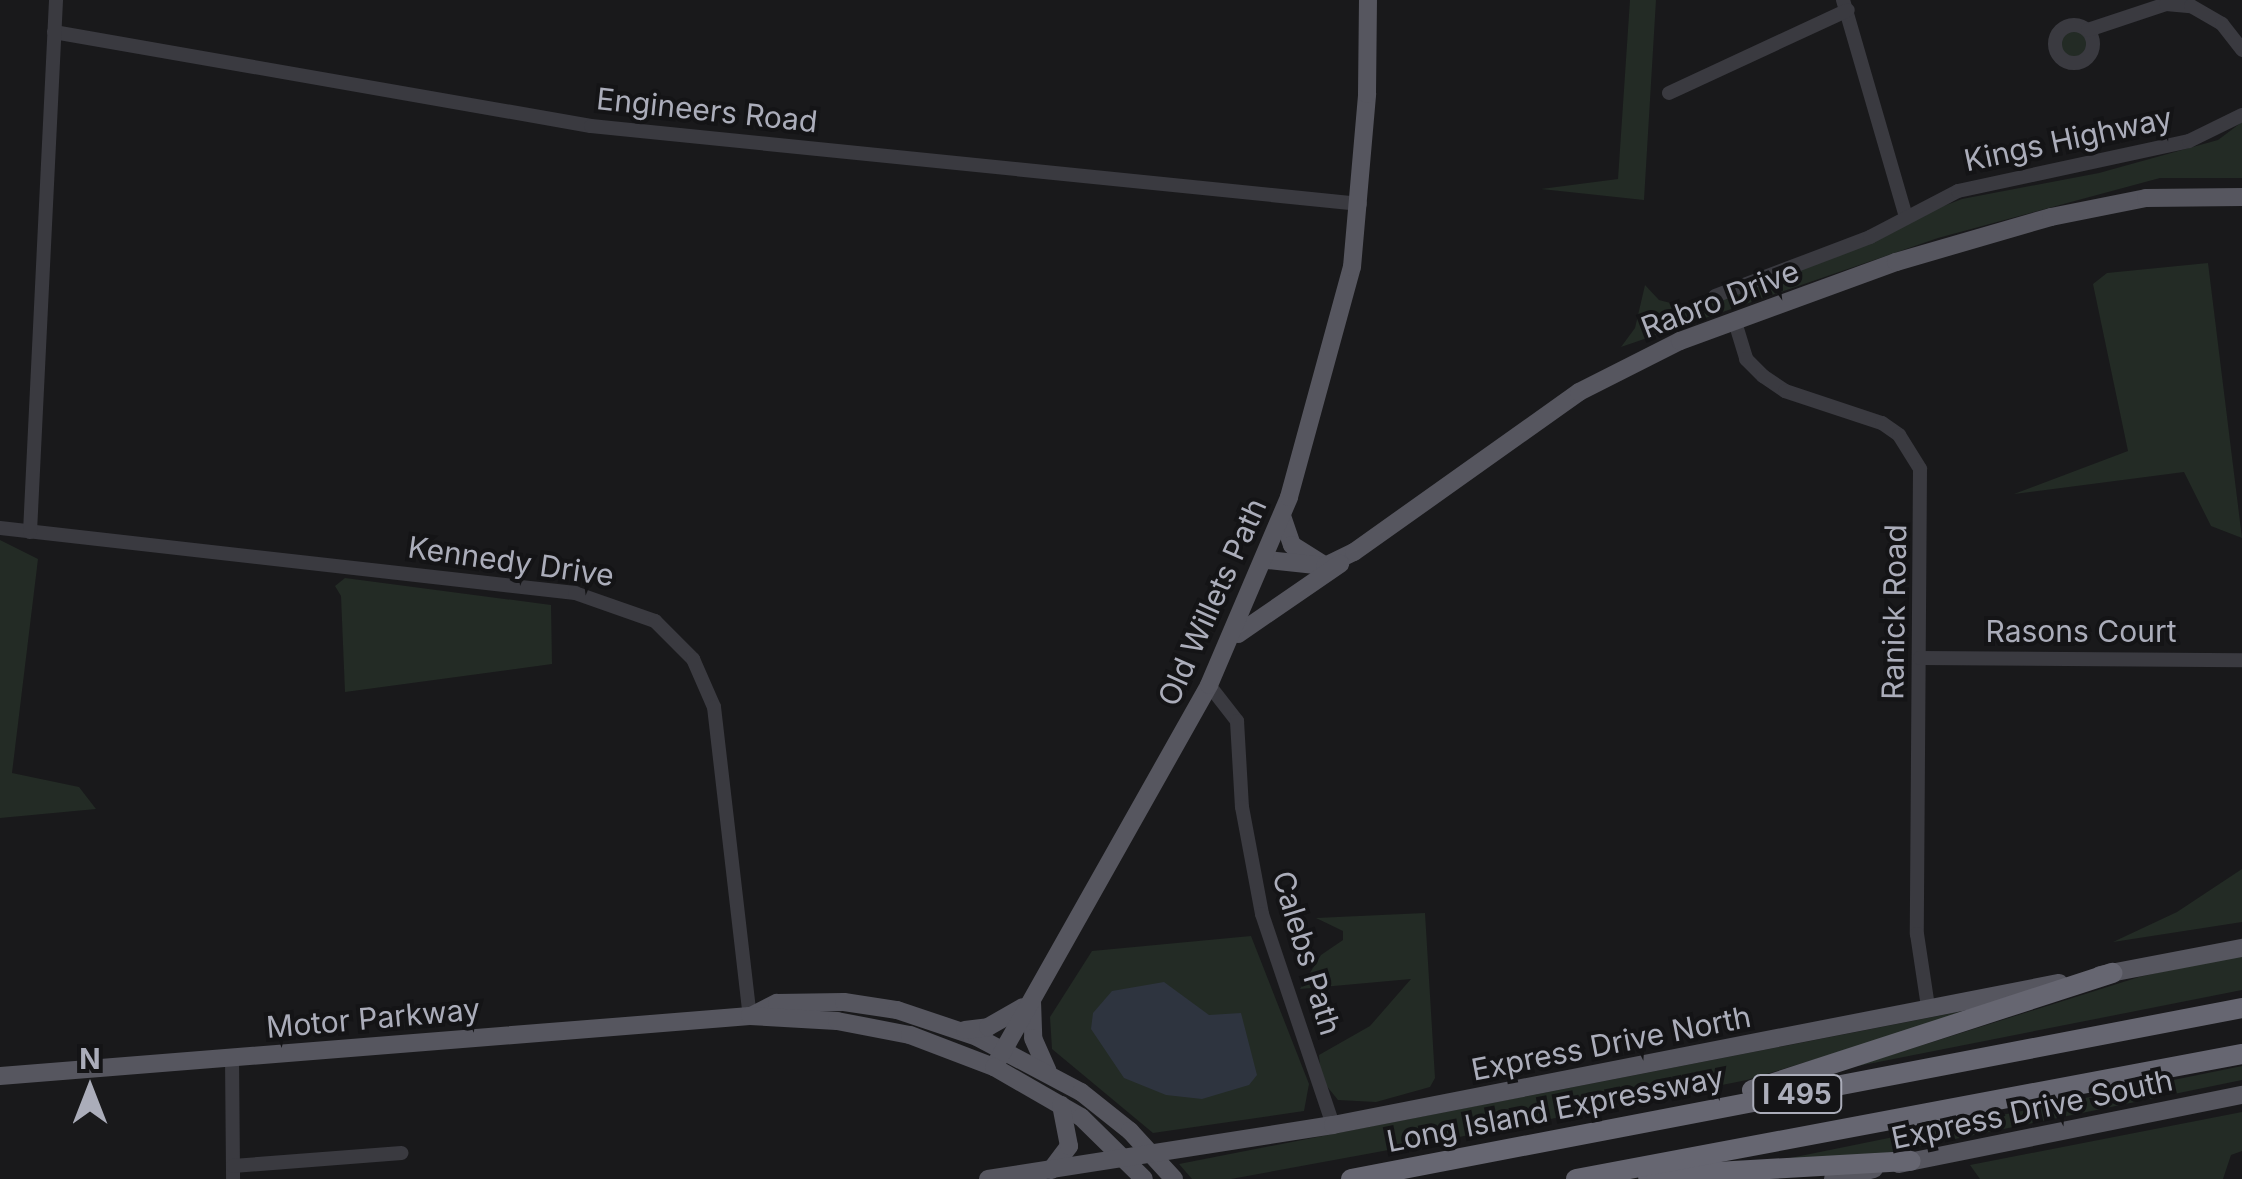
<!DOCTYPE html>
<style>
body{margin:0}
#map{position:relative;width:2242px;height:1179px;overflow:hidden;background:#19191b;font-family:Inter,sans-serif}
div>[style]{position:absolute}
.green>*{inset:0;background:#232b25}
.round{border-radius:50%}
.water>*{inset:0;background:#2e343f}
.minor>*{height:14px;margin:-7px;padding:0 7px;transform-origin:7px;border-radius:7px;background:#3a3a40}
.minor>.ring{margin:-7px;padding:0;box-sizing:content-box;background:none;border:14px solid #3a3a40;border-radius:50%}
.major>*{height:18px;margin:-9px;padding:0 9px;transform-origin:9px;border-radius:9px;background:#56565f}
.highway>*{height:20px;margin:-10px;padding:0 10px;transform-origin:10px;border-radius:10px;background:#666671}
span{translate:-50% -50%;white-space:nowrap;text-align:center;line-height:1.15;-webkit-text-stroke:8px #141416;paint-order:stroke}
.shield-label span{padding:2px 8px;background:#141416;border:2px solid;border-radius:8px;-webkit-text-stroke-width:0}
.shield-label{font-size:28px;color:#abadba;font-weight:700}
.street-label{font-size:30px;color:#abadba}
.north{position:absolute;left:40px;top:1039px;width:100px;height:100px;-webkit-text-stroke:8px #141416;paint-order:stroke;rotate:0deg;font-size:28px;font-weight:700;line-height:40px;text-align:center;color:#abadba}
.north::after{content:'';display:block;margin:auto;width:35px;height:45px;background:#abadba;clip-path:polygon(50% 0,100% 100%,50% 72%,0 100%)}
</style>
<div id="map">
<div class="green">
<i style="clip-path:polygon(1630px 0,1656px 0,1644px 200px,1541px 189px,1618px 179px)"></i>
<i class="round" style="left:2058px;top:28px;width:32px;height:32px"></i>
<i style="clip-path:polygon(2242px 122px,2242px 178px,2160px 178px,1938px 238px,1621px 347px,1635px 328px,1645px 285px,1659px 300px,1682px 306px,1962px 199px,2099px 173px,2218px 140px)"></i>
<i style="clip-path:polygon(2208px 263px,2242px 538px,2211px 526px,2184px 472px,2014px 494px,2128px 451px,2093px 284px,2107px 273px)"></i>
<i style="clip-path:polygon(0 540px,38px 559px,12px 773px,79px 787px,96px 809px,0 818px)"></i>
<i style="clip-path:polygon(345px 578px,551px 605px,552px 664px,345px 692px,341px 596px,335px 586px)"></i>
<i style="clip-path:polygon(2242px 869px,2242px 922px,2113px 942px,2177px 912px)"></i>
<i style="clip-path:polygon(1425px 913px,1435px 1078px,1430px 1087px,1376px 1102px,1338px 1100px,1321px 1079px,1319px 1055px,1370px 1026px,1411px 979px,1300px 989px,1321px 955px,1343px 940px,1343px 931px,1316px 918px)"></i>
<i style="clip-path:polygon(1251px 936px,1309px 1084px,1304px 1111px,1153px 1133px,1052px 1049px,1050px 1017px,1092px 951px)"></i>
<i style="clip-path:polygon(2242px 954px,2242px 990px,1853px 1067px,2139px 977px)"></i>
<i style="clip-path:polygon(1994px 1005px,1747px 1080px,1454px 1138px,1231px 1179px,1192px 1179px,1179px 1164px)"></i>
<i style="clip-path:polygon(2242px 1066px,2242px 1080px,1877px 1155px,1761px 1164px)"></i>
<i style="clip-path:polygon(2242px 1112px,2242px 1151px,2231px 1155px,2223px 1179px,1980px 1179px,1970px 1165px)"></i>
</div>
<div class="water">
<i style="clip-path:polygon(1164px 982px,1209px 1015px,1241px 1013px,1257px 1075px,1249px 1085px,1202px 1099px,1166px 1095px,1124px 1078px,1091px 1029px,1093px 1013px,1112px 991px)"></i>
</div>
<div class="minor">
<i style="left:1843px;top:0;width:226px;rotate:73.8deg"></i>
<i class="ring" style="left:2055px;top:25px;width:24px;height:24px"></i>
<i style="left:2088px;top:30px;width:82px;rotate:-18.4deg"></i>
<i style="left:2166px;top:4px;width:25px;rotate:5deg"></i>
<i style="left:2191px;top:6px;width:36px;rotate:30deg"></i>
<i style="left:2222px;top:24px;width:33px;rotate:52deg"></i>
<i style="left:54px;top:32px;width:545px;rotate:9.93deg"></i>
<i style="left:591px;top:126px;width:773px;rotate:5.79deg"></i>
<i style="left:1669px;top:93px;width:197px;rotate:-24.9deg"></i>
<i style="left:1715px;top:296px;width:166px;rotate:-20.8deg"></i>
<i style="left:1870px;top:237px;width:99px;rotate:-27.6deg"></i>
<i style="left:1958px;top:191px;width:236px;rotate:-12.2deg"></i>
<i style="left:2189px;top:141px;width:59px;rotate:-26.1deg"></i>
<i style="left:1735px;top:322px;width:39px;rotate:73deg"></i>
<i style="left:1746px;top:359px;width:24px;rotate:45deg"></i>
<i style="left:1763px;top:376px;width:27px;rotate:34deg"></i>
<i style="left:1785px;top:391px;width:102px;rotate:18.3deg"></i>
<i style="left:1882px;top:423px;width:21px;rotate:35deg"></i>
<i style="left:1899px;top:435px;width:40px;rotate:58deg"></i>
<i style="left:1920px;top:469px;width:465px;rotate:90.4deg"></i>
<i style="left:1917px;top:934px;width:74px;rotate:81.4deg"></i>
<i style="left:0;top:528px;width:579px;rotate:6.45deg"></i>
<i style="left:575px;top:593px;width:85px;rotate:19.3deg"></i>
<i style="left:655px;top:621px;width:54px;rotate:45deg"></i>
<i style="left:693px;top:659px;width:52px;rotate:66.4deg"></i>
<i style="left:714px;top:707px;width:311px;rotate:83.4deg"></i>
<i style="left:30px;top:532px;width:533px;rotate:-87.2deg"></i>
<i style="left:1920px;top:658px;width:322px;rotate:0.4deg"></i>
<i style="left:1209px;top:685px;width:46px;rotate:52.1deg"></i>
<i style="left:1237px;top:721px;width:86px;rotate:86.7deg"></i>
<i style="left:1242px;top:807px;width:109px;rotate:79.4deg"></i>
<i style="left:1262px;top:914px;width:223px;rotate:71.4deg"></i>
<i style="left:232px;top:1057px;width:122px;rotate:89.5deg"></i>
<i style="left:233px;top:1166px;width:169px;rotate:-4.4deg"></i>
</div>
<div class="major">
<i style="left:1282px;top:516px;width:31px;rotate:71deg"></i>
<i style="left:1292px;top:545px;width:38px;rotate:32deg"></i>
<i style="left:1267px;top:560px;width:58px;rotate:5.9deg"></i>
<i style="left:1325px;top:566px;width:32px;rotate:-26deg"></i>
<i style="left:1354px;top:552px;width:276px;rotate:-35.4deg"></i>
<i style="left:1579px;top:392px;width:113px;rotate:-26.8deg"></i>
<i style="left:1680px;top:341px;width:230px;rotate:-20.1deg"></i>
<i style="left:1896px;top:262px;width:161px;rotate:-16.2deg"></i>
<i style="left:2051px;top:217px;width:97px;rotate:-11.3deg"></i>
<i style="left:2146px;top:198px;width:96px;rotate:-0.6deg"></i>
<i style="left:1238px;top:634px;width:124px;rotate:-34.5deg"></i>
<i style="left:2100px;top:975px;width:145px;rotate:-10.8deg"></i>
<i style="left:1032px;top:1001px;width:37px;rotate:88deg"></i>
<i style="left:1033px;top:1038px;width:36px;rotate:66deg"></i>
<i style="left:751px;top:1016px;width:29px;rotate:-27deg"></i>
<i style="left:777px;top:1003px;width:67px;rotate:-0.9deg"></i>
<i style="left:844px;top:1002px;width:54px;rotate:8.6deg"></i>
<i style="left:897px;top:1010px;width:84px;rotate:18.6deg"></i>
<i style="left:977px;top:1037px;width:118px;rotate:27.9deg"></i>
<i style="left:1081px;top:1092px;width:63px;rotate:38.5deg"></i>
<i style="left:1130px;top:1131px;width:65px;rotate:47.5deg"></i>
<i style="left:965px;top:1030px;width:23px;rotate:-7deg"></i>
<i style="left:988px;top:1027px;width:40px;rotate:-29.7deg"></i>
<i style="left:994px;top:1067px;width:438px;rotate:-60.6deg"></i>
<i style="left:1209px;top:685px;width:204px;rotate:-66.9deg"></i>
<i style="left:1289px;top:497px;width:238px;rotate:-74.7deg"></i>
<i style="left:1352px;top:267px;width:174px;rotate:-85deg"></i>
<i style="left:1367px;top:94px;width:94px;rotate:-89.4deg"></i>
<i style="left:0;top:1076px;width:752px;rotate:-4.57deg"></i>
<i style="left:750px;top:1016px;width:87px;rotate:3.3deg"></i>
<i style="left:837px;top:1021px;width:74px;rotate:10.9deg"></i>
<i style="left:910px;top:1035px;width:90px;rotate:20.9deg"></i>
<i style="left:994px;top:1067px;width:100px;rotate:29.9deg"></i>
<i style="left:1081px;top:1117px;width:88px;rotate:44.5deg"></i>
<i style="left:1899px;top:1164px;width:350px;rotate:-11.4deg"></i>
<i style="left:1051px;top:1170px;width:30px;rotate:-53deg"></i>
<i style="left:1069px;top:1146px;width:42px;rotate:-101deg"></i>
<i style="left:988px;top:1179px;width:349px;rotate:-8.9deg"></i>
<i style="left:1333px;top:1125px;width:740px;rotate:-11.07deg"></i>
<i style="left:1833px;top:1179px;width:42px;rotate:-13.7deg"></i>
</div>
<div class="highway">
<i style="left:1752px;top:1090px;width:379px;rotate:-18deg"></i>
<i style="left:1648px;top:1176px;width:263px;rotate:-3.3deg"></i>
<i style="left:1351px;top:1179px;width:907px;rotate:-10.86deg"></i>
<i style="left:1576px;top:1179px;width:678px;rotate:-10.63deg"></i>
</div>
<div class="shield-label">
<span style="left:1797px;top:1094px">I 495</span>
</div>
<div class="street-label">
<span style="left:707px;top:110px;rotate:6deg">Engineers Road</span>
<span style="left:2068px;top:139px;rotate:-12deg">Kings Highway</span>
<span style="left:1720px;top:299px;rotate:-21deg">Rabro Drive</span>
<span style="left:511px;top:561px;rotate:8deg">Kennedy Drive</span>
<span style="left:1212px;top:602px;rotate:-66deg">Old Willets Path</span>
<span style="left:1894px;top:612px;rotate:-89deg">Ranick Road</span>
<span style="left:2081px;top:631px">Rasons Court</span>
<span style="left:1307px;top:953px;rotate:73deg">Calebs Path</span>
<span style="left:373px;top:1018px;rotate:-5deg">Motor Parkway</span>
<span style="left:1611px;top:1043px;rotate:-11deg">Express Drive North</span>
<span style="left:1555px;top:1109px;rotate:-11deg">Long Island Expressway</span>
<span style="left:2032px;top:1109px;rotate:-12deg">Express Drive South</span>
</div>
<div class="north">N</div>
</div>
